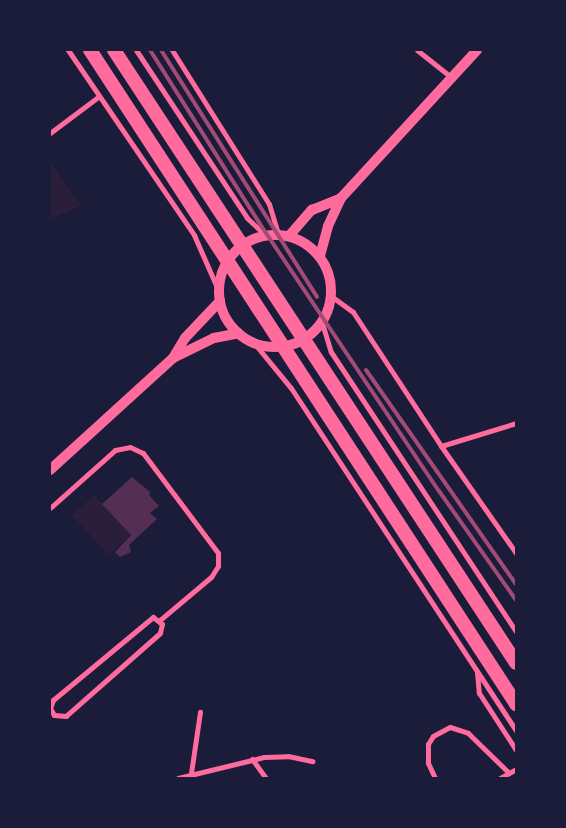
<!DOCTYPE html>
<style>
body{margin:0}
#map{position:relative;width:566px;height:828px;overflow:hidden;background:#1b1b3a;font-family:"Fira Sans",sans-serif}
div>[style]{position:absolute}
.green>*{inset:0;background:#2a1e3b;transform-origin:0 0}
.building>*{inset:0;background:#542f53}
.minor>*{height:5px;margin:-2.5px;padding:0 2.5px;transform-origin:2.5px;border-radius:2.5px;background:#ff6b9d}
.secondary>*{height:10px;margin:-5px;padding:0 5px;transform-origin:5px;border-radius:5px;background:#ff6b9d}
.secondary>.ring{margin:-5px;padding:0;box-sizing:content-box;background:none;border:10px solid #ff6b9d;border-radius:50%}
.trunk>*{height:14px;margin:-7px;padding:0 7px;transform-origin:7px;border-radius:7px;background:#ff6b9d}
.rail>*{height:4px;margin:-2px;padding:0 2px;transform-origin:2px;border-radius:2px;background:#a44b75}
span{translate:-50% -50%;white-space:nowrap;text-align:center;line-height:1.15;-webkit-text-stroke:5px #1b1b3a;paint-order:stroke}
.frame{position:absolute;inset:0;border:51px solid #1b1b3a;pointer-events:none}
</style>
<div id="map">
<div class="green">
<i style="clip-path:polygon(50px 162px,82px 206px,50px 219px)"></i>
<i style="left:94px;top:495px;width:54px;height:30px;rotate:47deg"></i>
</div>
<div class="building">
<i style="clip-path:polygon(132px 477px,150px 492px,149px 495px,159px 506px,150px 513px,157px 519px,129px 545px,131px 552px,120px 557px,115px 552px,131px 535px,102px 504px)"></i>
</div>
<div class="minor">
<i style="left:68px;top:50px;width:224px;rotate:55.7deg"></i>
<i style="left:194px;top:235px;width:62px;rotate:66.3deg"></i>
<i style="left:136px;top:50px;width:201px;rotate:56.5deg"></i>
<i style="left:247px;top:218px;width:25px;rotate:43deg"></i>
<i style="left:172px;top:50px;width:182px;rotate:57.8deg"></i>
<i style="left:269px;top:204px;width:31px;rotate:73deg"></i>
<i style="left:417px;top:50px;width:43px;rotate:38.5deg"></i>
<i style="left:50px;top:133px;width:60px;rotate:-36.9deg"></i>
<i style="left:331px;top:296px;width:27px;rotate:36deg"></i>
<i style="left:353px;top:312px;width:160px;rotate:56.7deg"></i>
<i style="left:441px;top:446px;width:131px;rotate:55deg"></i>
<i style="left:322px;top:323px;width:30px;rotate:73deg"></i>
<i style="left:331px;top:352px;width:335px;rotate:56.5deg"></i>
<i style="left:254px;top:343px;width:58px;rotate:50.6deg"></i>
<i style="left:291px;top:388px;width:410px;rotate:56.7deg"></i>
<i style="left:441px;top:446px;width:78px;rotate:-17deg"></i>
<i style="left:50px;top:508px;width:87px;rotate:-41.7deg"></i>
<i style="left:115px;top:450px;width:15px;rotate:-11deg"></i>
<i style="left:130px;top:447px;width:14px;rotate:25deg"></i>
<i style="left:143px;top:453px;width:125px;rotate:53.1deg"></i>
<i style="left:218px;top:553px;width:13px;rotate:90deg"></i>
<i style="left:218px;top:566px;width:13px;rotate:122deg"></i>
<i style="left:211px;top:577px;width:67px;rotate:139.9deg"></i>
<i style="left:153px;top:617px;width:11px;rotate:38deg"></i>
<i style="left:162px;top:624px;width:9px;rotate:103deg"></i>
<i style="left:160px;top:633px;width:125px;rotate:138.6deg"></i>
<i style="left:66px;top:716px;width:12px;rotate:-175deg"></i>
<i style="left:54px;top:715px;width:8px;rotate:-120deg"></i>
<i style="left:50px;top:708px;width:9px;rotate:-69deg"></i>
<i style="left:53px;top:700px;width:130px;rotate:-39.7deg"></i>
<i style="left:477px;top:672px;width:21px;rotate:85deg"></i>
<i style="left:479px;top:693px;width:68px;rotate:57deg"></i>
<i style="left:252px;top:759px;width:24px;rotate:54deg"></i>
<i style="left:191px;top:773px;width:62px;rotate:-81.6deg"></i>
<i style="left:178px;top:778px;width:89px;rotate:-13.7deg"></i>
<i style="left:264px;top:757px;width:24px;rotate:-2deg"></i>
<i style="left:288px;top:756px;width:25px;rotate:12deg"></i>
<i style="left:435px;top:778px;width:17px;rotate:-115deg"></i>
<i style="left:428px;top:763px;width:19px;rotate:-90deg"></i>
<i style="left:428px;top:744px;width:9px;rotate:-58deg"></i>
<i style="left:433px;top:736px;width:19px;rotate:-28deg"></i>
<i style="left:450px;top:727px;width:19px;rotate:18deg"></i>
<i style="left:468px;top:733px;width:57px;rotate:44.3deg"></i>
<i style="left:500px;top:778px;width:18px;rotate:-29deg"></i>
</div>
<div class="secondary">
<i class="ring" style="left:219px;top:235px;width:102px;height:102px"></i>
<i style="left:289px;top:236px;width:35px;rotate:-49deg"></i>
<i style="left:312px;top:210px;width:31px;rotate:-22deg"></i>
<i style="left:320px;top:256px;width:31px;rotate:-75deg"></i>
<i style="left:328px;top:226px;width:31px;rotate:-65deg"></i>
<i style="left:341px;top:198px;width:201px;rotate:-47.4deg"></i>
<i style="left:173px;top:358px;width:46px;rotate:-26deg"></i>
<i style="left:214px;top:338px;width:25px;rotate:-11deg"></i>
<i style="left:50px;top:470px;width:166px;rotate:-42.3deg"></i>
<i style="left:173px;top:358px;width:23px;rotate:-59deg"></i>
<i style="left:185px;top:338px;width:51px;rotate:-46.6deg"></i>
</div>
<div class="trunk">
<i style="left:90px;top:50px;width:781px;rotate:56.92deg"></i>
<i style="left:114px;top:50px;width:733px;rotate:56.74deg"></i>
</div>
<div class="rail">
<i style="left:150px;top:50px;width:209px;rotate:57.7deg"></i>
<i style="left:262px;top:227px;width:318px;rotate:56.2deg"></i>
<i style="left:439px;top:491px;width:133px;rotate:54.8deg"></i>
<i style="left:161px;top:50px;width:292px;rotate:57.7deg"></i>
<i style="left:366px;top:370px;width:261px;rotate:55deg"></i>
</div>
<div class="frame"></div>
</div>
